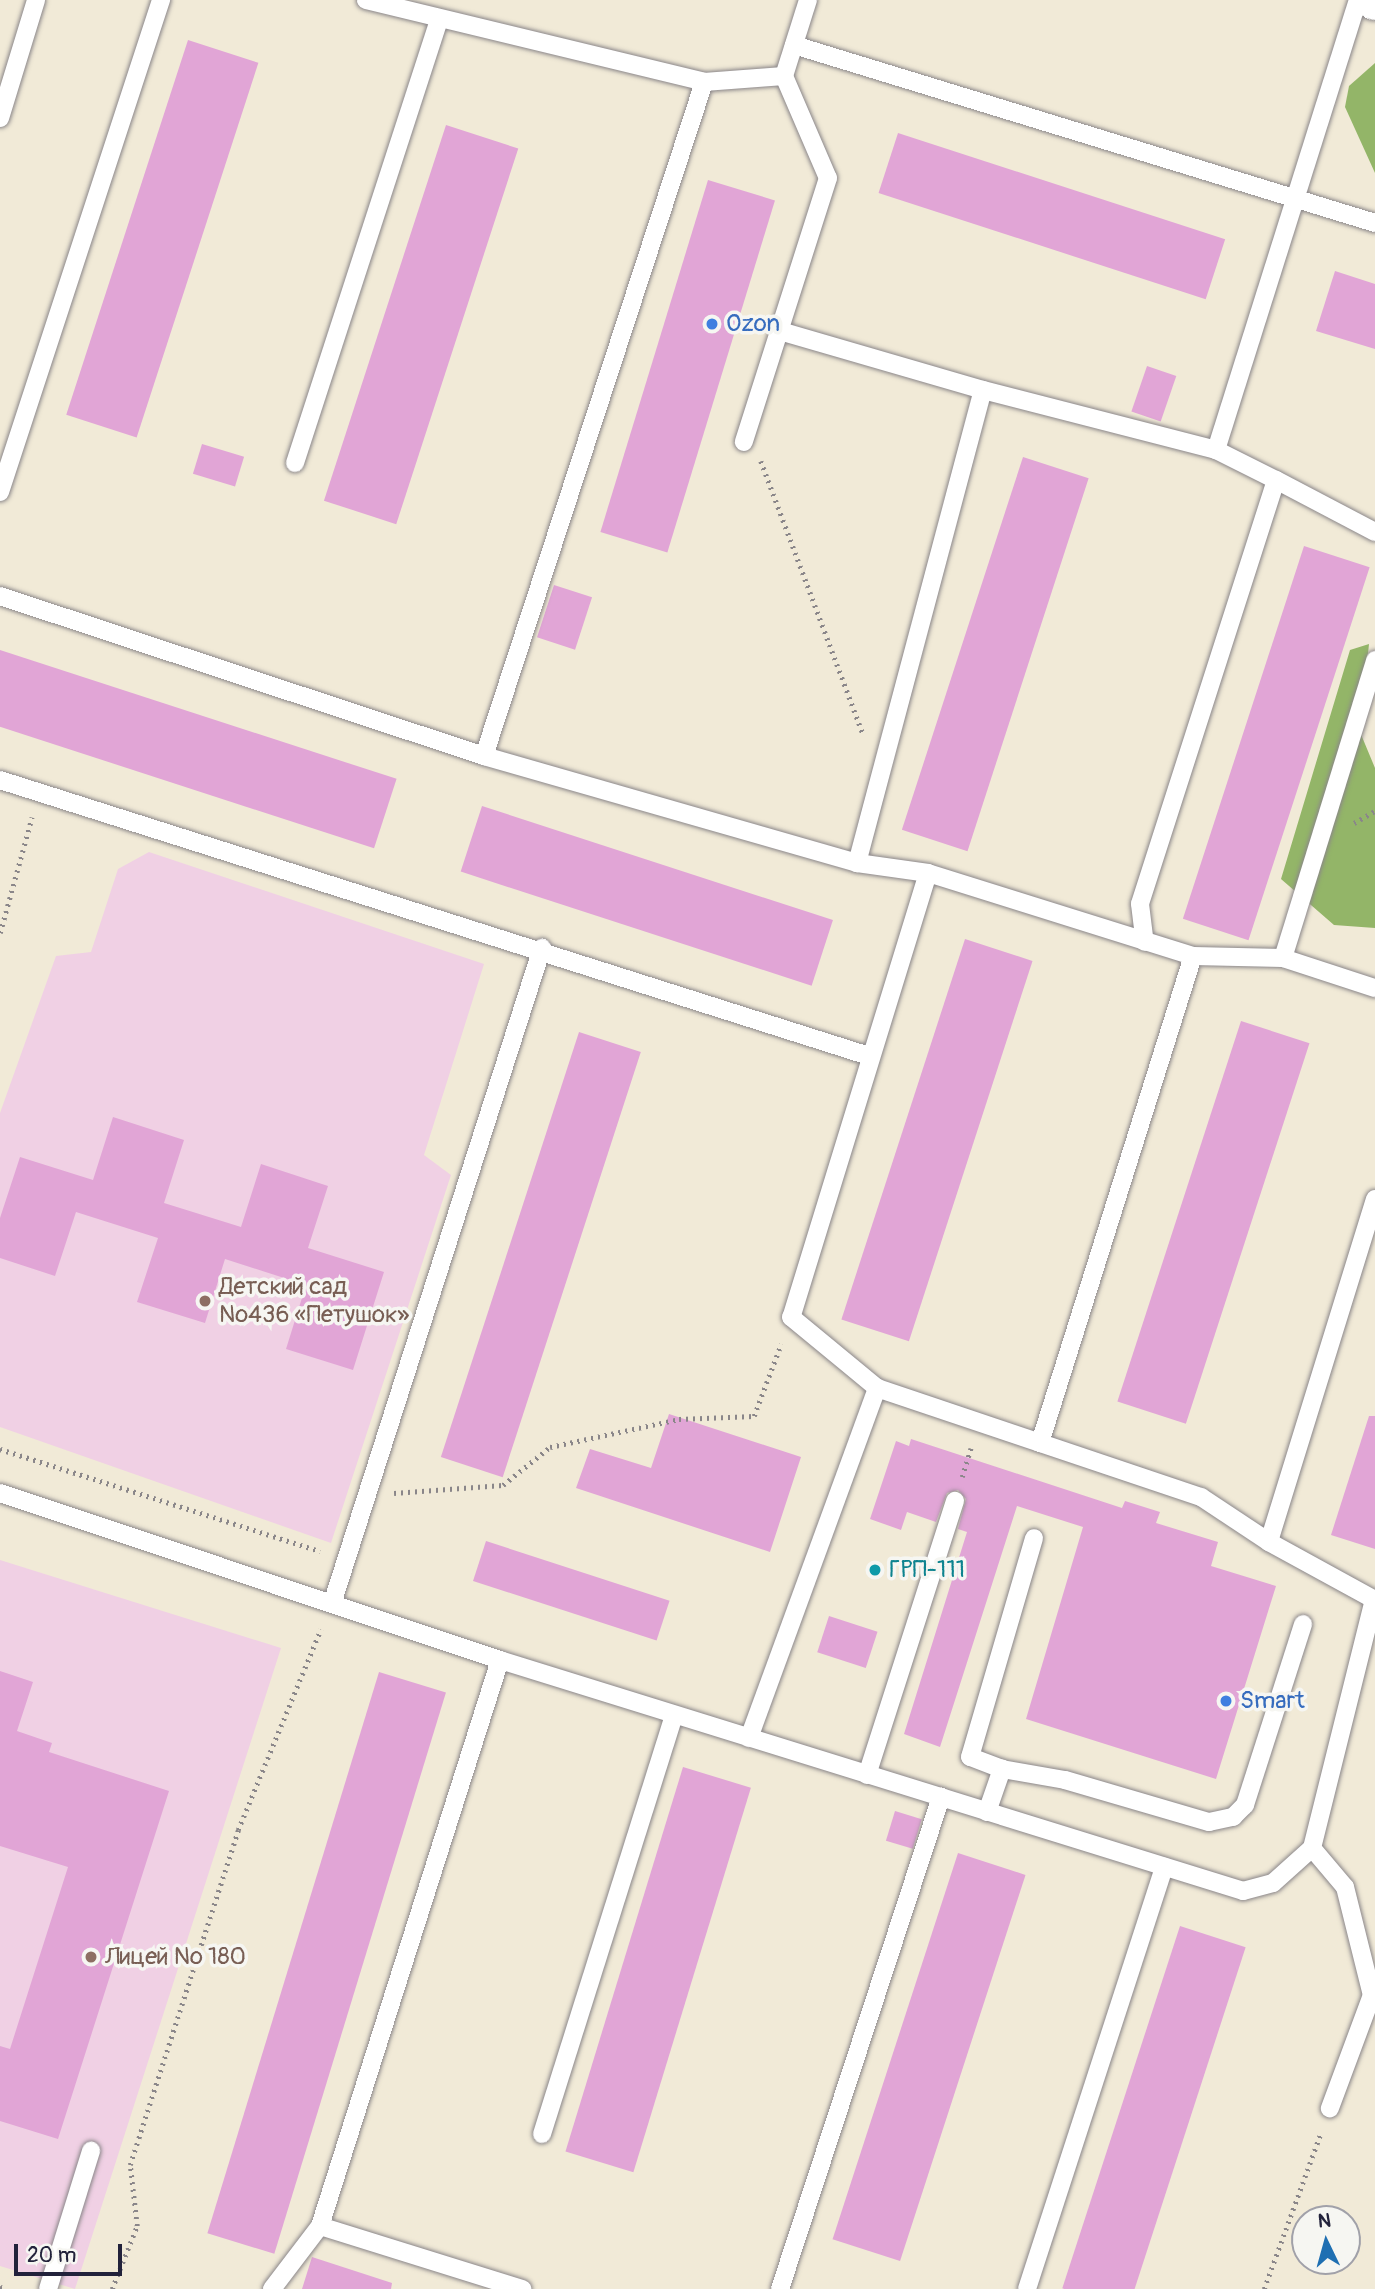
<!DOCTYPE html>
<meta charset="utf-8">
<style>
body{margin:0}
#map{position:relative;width:1375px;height:2289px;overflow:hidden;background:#f1ead7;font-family:Pangolin,sans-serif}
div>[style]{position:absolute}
.built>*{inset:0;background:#f0d0e4}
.forest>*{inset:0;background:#93b568}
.building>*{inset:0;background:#e1a5d6;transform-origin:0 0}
.path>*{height:4.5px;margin-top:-2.25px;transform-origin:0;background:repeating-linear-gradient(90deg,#8a8689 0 2px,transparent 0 7px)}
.roads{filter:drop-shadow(0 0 2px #8a8689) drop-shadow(0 0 2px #8a8689)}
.lane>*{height:18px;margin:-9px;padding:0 9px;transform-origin:9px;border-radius:9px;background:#fff}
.secondary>*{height:38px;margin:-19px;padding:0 19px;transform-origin:19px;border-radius:19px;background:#fff}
.dots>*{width:19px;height:19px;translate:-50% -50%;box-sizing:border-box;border:4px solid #f6f6f2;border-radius:50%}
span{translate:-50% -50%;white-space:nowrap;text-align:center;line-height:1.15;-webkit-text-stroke:7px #f6f6f2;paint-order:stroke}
.shop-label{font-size:24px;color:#366cbe}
.left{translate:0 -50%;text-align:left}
.education-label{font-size:24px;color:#785e54}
.culture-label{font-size:24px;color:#0d838f}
.north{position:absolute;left:1291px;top:2205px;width:70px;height:70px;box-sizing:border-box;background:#f6f6f2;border:2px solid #a1a1a9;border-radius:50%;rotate:355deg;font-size:19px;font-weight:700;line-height:28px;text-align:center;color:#22223b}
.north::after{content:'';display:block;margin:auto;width:24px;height:32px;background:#1f6fb2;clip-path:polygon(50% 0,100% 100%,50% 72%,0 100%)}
.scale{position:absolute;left:14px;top:2244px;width:108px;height:32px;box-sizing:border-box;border:4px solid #22223b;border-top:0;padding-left:9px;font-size:21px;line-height:24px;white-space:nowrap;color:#22223b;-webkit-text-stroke:5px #f6f6f2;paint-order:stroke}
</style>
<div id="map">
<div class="built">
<i style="clip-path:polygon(149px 852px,484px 964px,424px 1155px,451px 1175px,331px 1543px,0 1427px,0 1113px,56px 956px,91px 952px,118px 869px)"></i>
<i style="clip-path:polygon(0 1560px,281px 1648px,75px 2289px,0 2266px)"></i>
</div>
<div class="forest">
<i style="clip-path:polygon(1375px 63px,1375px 173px,1345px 107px,1349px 86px)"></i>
<i style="clip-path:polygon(1369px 644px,1360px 732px,1375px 768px,1375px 928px,1334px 925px,1281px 879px,1350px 650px)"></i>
</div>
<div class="building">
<i style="left:188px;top:40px;width:74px;height:394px;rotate:18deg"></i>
<i style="left:446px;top:125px;width:76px;height:395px;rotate:18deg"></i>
<i style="left:898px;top:133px;width:344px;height:63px;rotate:18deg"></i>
<i style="left:708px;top:180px;width:70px;height:368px;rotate:17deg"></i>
<i style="clip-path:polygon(1335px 271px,1375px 284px,1375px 349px,1316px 331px)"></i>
<i style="left:1147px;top:366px;width:31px;height:48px;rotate:19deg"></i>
<i style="left:202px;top:444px;width:44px;height:31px;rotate:17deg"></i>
<i style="left:1023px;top:457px;width:69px;height:392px;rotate:18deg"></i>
<i style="left:1304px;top:546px;width:69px;height:392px;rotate:18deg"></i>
<i style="left:554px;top:585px;width:40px;height:55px;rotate:18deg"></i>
<i style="left:0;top:650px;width:417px;height:73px;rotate:18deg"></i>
<i style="left:482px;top:806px;width:369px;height:69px;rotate:18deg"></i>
<i style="left:965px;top:939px;width:71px;height:400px;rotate:18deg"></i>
<i style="left:1241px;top:1021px;width:72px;height:400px;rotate:18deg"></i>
<i style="left:579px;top:1032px;width:65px;height:447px;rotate:18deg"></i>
<i style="clip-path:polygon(113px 1117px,184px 1140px,164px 1203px,241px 1227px,261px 1164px,328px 1186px,308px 1248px,384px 1272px,353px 1370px,286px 1349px,306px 1285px,225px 1259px,205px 1323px,137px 1302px,158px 1238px,76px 1212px,55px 1276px,0 1258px,0 1218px,20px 1157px,93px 1180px)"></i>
<i style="clip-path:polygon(669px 1414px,801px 1457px,770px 1552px,576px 1488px,590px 1449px,651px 1468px)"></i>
<i style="clip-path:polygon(1369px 1416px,1375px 1416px,1375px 1549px,1331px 1535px)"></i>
<i style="clip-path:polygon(911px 1439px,1122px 1508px,1125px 1501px,1160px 1512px,1156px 1523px,1218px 1542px,1211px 1566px,1276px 1586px,1216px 1779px,1026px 1719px,1083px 1527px,1017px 1506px,940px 1747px,904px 1734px,967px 1532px,958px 1529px,966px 1499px,958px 1490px,947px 1493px,936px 1522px,907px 1512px,901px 1530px,870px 1519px,896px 1441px,909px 1446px)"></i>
<i style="left:486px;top:1541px;width:193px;height:42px;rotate:18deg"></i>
<i style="left:829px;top:1616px;width:51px;height:38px;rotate:18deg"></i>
<i style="clip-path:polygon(0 1671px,33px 1682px,17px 1731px,52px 1743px,49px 1752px,169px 1791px,58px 2139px,0 2121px,0 2046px,10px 2049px,68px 1867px,0 1846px)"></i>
<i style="left:379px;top:1672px;width:70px;height:587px;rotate:17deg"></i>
<i style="left:683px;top:1767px;width:71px;height:402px;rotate:17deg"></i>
<i style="left:895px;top:1811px;width:28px;height:31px;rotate:17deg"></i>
<i style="left:958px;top:1853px;width:71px;height:406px;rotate:18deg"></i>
<i style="left:1180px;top:1926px;width:69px;height:381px;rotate:18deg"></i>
<i style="clip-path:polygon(312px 2257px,392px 2283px,391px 2289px,302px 2289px)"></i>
</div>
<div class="path">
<i style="left:761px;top:461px;width:291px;rotate:69.5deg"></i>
<i style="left:1354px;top:823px;width:24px;rotate:-30deg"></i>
<i style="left:0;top:933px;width:120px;rotate:-74.6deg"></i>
<i style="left:0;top:1449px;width:336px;rotate:17.7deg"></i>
<i style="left:962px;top:1477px;width:30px;rotate:-73deg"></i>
<i style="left:394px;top:1493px;width:109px;rotate:-4.2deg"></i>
<i style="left:503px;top:1485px;width:60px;rotate:-39deg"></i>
<i style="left:550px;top:1447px;width:132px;rotate:-12.2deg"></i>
<i style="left:679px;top:1419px;width:75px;rotate:-2.3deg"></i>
<i style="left:754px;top:1416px;width:77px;rotate:-69.4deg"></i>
<i style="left:0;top:2287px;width:6px;rotate:18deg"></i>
<i style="left:112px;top:2289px;width:68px;rotate:-68.4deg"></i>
<i style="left:137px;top:2226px;width:61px;rotate:-96.5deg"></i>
<i style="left:130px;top:2165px;width:352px;rotate:-72.1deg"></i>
<i style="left:238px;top:1830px;width:217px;rotate:-67.6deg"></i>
<i style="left:1264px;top:2289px;width:167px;rotate:-70deg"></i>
</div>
<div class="roads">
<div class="lane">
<i style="left:366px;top:0;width:348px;rotate:13.6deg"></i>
<i style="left:704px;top:82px;width:80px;rotate:-4.3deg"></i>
<i style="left:784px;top:76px;width:111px;rotate:66.7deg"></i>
<i style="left:828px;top:178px;width:277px;rotate:107.7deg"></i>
<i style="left:794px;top:45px;width:608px;rotate:17.03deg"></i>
<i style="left:784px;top:76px;width:80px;rotate:-72.5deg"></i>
<i style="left:0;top:118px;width:123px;rotate:-73deg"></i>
<i style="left:780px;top:331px;width:211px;rotate:16.2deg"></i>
<i style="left:1216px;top:450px;width:472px;rotate:-72.5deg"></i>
<i style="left:295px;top:463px;width:465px;rotate:-72deg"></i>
<i style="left:1276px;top:480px;width:112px;rotate:27.7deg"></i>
<i style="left:0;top:492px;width:518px;rotate:-71.88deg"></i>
<i style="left:0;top:596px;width:510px;rotate:18.29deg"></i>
<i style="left:484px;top:756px;width:388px;rotate:16deg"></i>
<i style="left:857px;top:863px;width:72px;rotate:8deg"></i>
<i style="left:928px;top:873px;width:278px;rotate:17.4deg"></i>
<i style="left:1193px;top:956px;width:90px;rotate:1.3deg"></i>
<i style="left:1283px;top:958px;width:97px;rotate:18.1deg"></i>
<i style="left:484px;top:756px;width:709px;rotate:-71.92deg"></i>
<i style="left:0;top:780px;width:912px;rotate:17.62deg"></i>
<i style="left:857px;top:863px;width:489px;rotate:-75.1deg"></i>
<i style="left:983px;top:390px;width:241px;rotate:14.4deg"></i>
<i style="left:1216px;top:450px;width:67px;rotate:26.6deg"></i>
<i style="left:1276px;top:480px;width:445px;rotate:107.8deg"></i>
<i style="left:1140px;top:904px;width:38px;rotate:83deg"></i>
<i style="left:928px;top:873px;width:465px;rotate:107.1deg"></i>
<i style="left:791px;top:1317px;width:112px;rotate:39.5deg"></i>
<i style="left:877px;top:1388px;width:342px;rotate:18.6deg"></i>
<i style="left:1201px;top:1497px;width:82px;rotate:33.5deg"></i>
<i style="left:1283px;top:958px;width:312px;rotate:-72.8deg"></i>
<i style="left:1375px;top:1199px;width:359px;rotate:107.2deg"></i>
<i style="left:1269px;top:1542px;width:121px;rotate:28.7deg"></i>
<i style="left:1040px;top:1443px;width:510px;rotate:-72.56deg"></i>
<i style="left:0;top:1493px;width:527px;rotate:18.47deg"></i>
<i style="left:500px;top:1660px;width:778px;rotate:17.27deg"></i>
<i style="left:1243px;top:1891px;width:31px;rotate:-15deg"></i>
<i style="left:1273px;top:1883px;width:52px;rotate:-41.9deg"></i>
<i style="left:1312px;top:1848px;width:256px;rotate:-76deg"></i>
<i style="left:332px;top:1604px;width:689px;rotate:-72.25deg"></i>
<i style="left:749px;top:1738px;width:373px;rotate:-69.9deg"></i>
<i style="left:1002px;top:1769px;width:34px;rotate:-159deg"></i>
<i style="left:970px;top:1757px;width:228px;rotate:-73.7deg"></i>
<i style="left:867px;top:1775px;width:288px;rotate:-72.2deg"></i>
<i style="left:987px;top:1812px;width:46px;rotate:-70.8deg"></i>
<i style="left:1002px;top:1769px;width:64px;rotate:9.9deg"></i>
<i style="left:1065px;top:1780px;width:150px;rotate:16.3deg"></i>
<i style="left:1209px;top:1822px;width:25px;rotate:-12deg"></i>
<i style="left:1233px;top:1817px;width:17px;rotate:-45deg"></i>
<i style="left:1245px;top:1805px;width:190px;rotate:-72.2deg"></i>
<i style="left:1312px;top:1848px;width:51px;rotate:49.8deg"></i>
<i style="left:1345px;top:1887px;width:111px;rotate:76deg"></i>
<i style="left:1372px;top:1995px;width:121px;rotate:110.4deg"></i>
<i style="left:542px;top:2134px;width:439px;rotate:-72.5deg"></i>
<i style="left:320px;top:2226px;width:212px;rotate:17.3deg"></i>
<i style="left:48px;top:2289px;width:145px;rotate:-72.7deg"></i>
<i style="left:272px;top:2289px;width:79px;rotate:-52.7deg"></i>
<i style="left:320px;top:2226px;width:594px;rotate:-72.36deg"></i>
<i style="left:780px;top:2289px;width:518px;rotate:-71.88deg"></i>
<i style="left:1027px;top:2289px;width:444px;rotate:-72deg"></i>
</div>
<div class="secondary">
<i style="left:1373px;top:0;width:2px;rotate:27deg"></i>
</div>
</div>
<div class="dots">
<i style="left:712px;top:324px;background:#3f7fe0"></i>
<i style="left:205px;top:1301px;background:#8d6e63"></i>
<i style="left:875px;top:1570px;background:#0f9aa8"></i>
<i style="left:1226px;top:1701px;background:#3f7fe0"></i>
<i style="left:91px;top:1957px;background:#8d6e63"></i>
</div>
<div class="shop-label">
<span class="left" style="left:726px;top:324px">Ozon</span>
<span class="left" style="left:1240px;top:1701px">Smart</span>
</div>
<div class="education-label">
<span class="left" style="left:219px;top:1301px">Детский сад<br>№436 «Петушок»</span>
<span class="left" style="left:105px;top:1957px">Лицей № 180</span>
</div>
<div class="culture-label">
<span class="left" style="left:889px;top:1570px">ГРП-111</span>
</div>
<div class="north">N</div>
<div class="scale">20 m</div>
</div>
